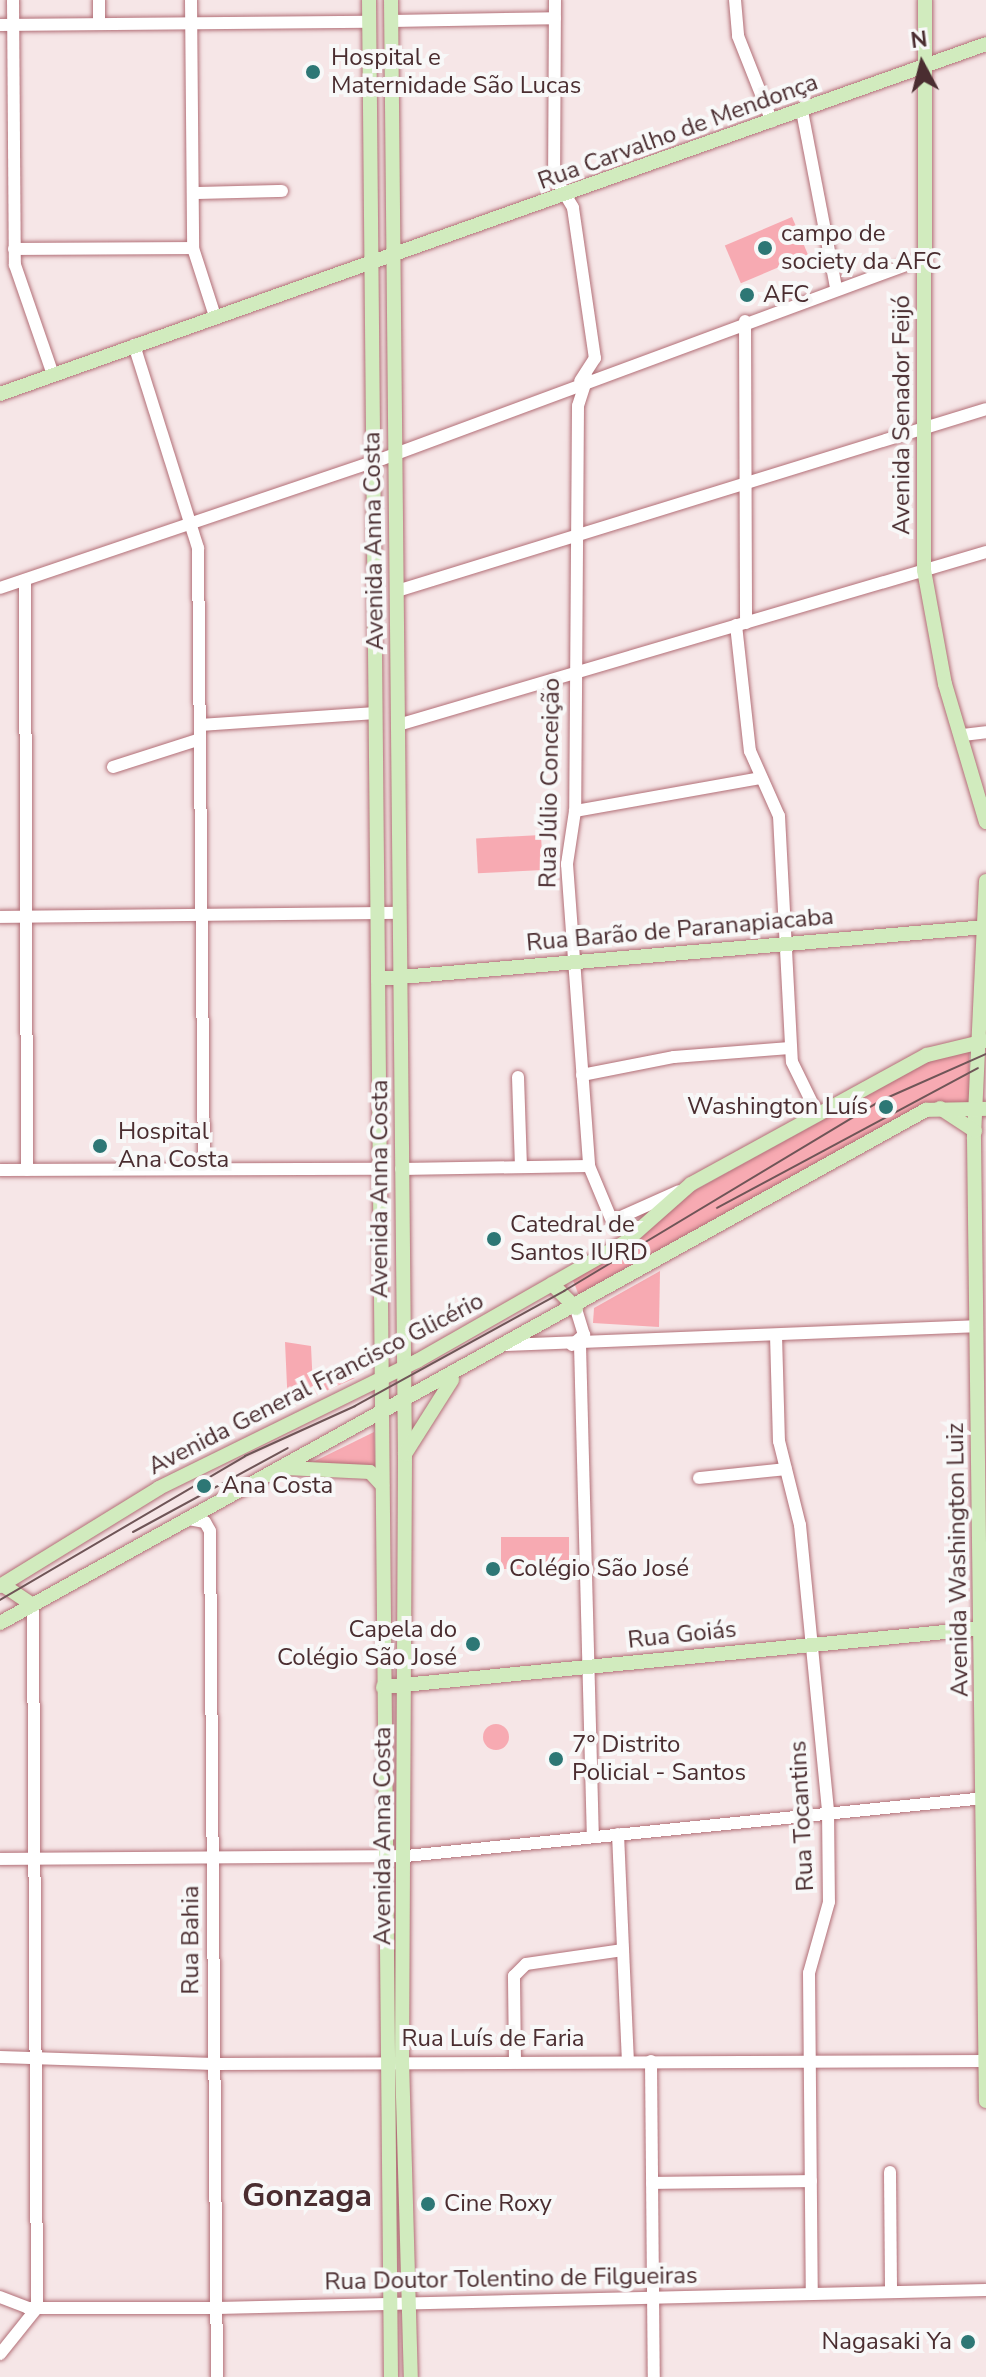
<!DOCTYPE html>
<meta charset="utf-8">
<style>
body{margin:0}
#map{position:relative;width:986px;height:2377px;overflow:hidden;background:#f6e6e7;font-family:"Nunito Sans",sans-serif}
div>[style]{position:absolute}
.green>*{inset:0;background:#f7aab2;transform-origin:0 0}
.round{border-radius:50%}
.roads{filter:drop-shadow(0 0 2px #b26f77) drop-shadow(0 0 2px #b26f77)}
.minor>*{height:12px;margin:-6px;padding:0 6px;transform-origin:6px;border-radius:6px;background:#fff}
.major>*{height:14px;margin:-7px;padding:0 7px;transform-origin:7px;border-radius:7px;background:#d1ebbe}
.tram>*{height:2px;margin:-1px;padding:0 1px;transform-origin:1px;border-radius:1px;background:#6f5557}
.dots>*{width:22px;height:22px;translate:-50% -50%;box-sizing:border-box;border:4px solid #f8f8f8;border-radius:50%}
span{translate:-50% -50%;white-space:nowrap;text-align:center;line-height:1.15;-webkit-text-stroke:8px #f8f8f8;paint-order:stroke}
.poi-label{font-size:24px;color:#4a2d30}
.left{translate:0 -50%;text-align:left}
.right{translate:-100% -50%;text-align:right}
.street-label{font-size:24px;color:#4a2d30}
.district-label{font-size:32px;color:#4a2d30;font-weight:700}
.north{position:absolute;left:882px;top:24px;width:80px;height:80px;-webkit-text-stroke:6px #f8f8f8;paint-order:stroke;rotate:353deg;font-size:22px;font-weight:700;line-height:32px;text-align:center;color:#4a2d30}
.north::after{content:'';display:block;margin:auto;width:28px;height:36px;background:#4a2d30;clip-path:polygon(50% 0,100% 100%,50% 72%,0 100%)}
</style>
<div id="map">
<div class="green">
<i style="left:792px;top:217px;width:41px;height:73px;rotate:67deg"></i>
<i style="left:541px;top:835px;width:35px;height:65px;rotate:87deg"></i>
<i style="clip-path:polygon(969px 1048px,969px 1102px,919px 1106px,579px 1296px,573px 1280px,633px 1245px,692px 1192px,930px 1061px)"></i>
<i style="clip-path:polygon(660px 1271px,659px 1327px,593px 1323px,594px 1308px)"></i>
<i style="clip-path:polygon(285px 1342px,311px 1346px,313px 1388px,321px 1388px,320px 1376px,355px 1378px,288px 1408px)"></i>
<i style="clip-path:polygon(374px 1432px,375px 1465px,314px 1468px,313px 1462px)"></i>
<i style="left:569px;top:1537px;width:32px;height:68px;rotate:90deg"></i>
<i class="round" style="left:483px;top:1724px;width:26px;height:26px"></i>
</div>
<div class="roads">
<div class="minor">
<i style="left:13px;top:0;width:265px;rotate:89.6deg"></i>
<i style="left:15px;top:265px;width:116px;rotate:70.9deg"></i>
<i style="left:99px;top:0;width:24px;rotate:90deg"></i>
<i style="left:191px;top:0;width:248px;rotate:89.5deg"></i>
<i style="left:193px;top:248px;width:71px;rotate:72.1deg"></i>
<i style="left:555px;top:0;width:176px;rotate:90.3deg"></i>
<i style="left:554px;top:176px;width:37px;rotate:59deg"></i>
<i style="left:573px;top:208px;width:152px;rotate:81.7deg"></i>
<i style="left:595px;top:358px;width:27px;rotate:123deg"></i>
<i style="left:735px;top:0;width:36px;rotate:85deg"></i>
<i style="left:738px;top:36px;width:92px;rotate:68.4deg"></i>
<i style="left:391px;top:21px;width:164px;rotate:-1deg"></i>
<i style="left:0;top:25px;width:369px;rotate:-0.5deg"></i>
<i style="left:802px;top:111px;width:179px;rotate:79.1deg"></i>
<i style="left:193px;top:193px;width:89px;rotate:-1.3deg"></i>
<i style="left:14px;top:249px;width:179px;rotate:-0.3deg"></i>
<i style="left:745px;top:321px;width:302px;rotate:89.8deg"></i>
<i style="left:134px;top:345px;width:213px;rotate:72.5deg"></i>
<i style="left:198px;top:548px;width:621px;rotate:89.45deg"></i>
<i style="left:587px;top:378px;width:29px;rotate:108deg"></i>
<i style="left:578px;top:406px;width:405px;rotate:90.4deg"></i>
<i style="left:575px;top:811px;width:54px;rotate:98.6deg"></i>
<i style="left:567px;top:864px;width:303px;rotate:85.8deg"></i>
<i style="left:589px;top:1166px;width:60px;rotate:67.3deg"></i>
<i style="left:612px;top:1221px;width:73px;rotate:-24.1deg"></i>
<i style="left:25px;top:580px;width:590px;rotate:89.81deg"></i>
<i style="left:0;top:588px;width:403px;rotate:-18.7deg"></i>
<i style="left:382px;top:459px;width:579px;rotate:-20.31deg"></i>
<i style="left:397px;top:591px;width:616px;rotate:-17.17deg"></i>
<i style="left:736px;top:625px;width:127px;rotate:83.7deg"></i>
<i style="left:750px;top:751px;width:71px;rotate:66deg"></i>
<i style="left:779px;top:816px;width:246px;rotate:87deg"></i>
<i style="left:792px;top:1062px;width:59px;rotate:63.9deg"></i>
<i style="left:200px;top:725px;width:176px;rotate:-3.9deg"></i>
<i style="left:398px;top:725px;width:613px;rotate:-16.39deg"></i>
<i style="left:963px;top:735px;width:23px;rotate:-7deg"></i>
<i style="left:113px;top:767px;width:91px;rotate:-17.8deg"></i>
<i style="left:575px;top:811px;width:189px;rotate:-10.1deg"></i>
<i style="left:0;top:917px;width:400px;rotate:-0.6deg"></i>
<i style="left:582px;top:1075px;width:94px;rotate:-11.1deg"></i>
<i style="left:674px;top:1057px;width:116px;rotate:-4.4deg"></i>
<i style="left:518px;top:1077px;width:90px;rotate:88.1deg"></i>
<i style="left:401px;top:1169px;width:188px;rotate:-0.9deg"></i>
<i style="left:0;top:1170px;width:380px;rotate:-0.2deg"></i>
<i style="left:776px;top:1335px;width:106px;rotate:88.4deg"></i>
<i style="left:779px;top:1441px;width:87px;rotate:76deg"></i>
<i style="left:800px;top:1525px;width:286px;rotate:84.4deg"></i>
<i style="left:828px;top:1810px;width:92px;rotate:89.4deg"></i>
<i style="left:829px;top:1902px;width:74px;rotate:105.7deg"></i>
<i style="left:809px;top:1973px;width:321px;rotate:89.5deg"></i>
<i style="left:506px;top:1345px;width:469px;rotate:-2.3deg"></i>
<i style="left:572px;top:1345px;width:16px;rotate:-40deg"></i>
<i style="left:584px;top:1335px;width:28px;rotate:-107deg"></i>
<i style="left:580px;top:1345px;width:492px;rotate:88.5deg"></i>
<i style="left:699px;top:1478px;width:87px;rotate:-5.9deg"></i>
<i style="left:189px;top:1519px;width:16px;rotate:11deg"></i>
<i style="left:205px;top:1522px;width:10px;rotate:61deg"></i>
<i style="left:210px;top:1531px;width:846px;rotate:89.53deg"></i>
<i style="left:618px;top:1834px;width:227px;rotate:87.5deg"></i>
<i style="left:0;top:1859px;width:406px;rotate:-0.4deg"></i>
<i style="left:406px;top:1856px;width:582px;rotate:-5.72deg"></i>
<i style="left:0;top:2057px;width:214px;rotate:1.9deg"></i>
<i style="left:214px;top:2064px;width:772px;rotate:-0.22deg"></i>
<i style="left:651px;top:2061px;width:316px;rotate:89.5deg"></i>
<i style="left:515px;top:2062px;width:86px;rotate:-90.7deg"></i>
<i style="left:514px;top:1976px;width:17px;rotate:-45deg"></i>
<i style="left:526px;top:1964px;width:98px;rotate:-8.2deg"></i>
<i style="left:890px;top:2172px;width:120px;rotate:89.5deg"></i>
<i style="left:652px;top:2183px;width:159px;rotate:-0.7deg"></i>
<i style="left:0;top:2297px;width:30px;rotate:21deg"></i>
<i style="left:28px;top:2308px;width:189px"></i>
<i style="left:217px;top:2308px;width:769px;rotate:-1.34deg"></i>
<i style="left:0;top:2354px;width:59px;rotate:-51.2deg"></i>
<i style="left:37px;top:2308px;width:703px;rotate:-90.33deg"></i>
</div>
<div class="major">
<i style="left:369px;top:0;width:2377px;rotate:89.47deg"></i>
<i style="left:391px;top:0;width:1454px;rotate:89.45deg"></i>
<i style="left:405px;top:1454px;width:607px;rotate:90.28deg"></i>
<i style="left:402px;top:2061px;width:316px;rotate:88.4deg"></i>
<i style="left:925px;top:0;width:570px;rotate:90.1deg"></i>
<i style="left:924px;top:570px;width:116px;rotate:79.6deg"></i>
<i style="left:945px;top:684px;width:144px;rotate:73.5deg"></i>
<i style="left:0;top:394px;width:1046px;rotate:-19.54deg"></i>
<i style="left:986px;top:881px;width:258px;rotate:92.7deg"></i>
<i style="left:974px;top:1139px;width:962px;rotate:89.29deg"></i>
<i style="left:378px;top:979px;width:610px;rotate:-4.89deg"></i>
<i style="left:940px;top:1108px;width:42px;rotate:33.3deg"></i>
<i style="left:552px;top:1284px;width:34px;rotate:45deg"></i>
<i style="left:405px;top:1454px;width:88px;rotate:-57.6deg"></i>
<i style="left:286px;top:1468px;width:84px;rotate:2.7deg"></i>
<i style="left:370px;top:1472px;width:18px;rotate:47deg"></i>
<i style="left:3px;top:1585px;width:36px;rotate:34deg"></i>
<i style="left:0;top:1586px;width:187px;rotate:-31.6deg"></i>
<i style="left:159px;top:1488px;width:288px;rotate:-26.2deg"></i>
<i style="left:417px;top:1361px;width:238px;rotate:-29.7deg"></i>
<i style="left:624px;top:1243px;width:89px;rotate:-41.4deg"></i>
<i style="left:691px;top:1184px;width:269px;rotate:-28.7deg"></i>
<i style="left:927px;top:1055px;width:60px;rotate:-13.6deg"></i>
<i style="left:0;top:1623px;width:1059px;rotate:-28.99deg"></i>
<i style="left:926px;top:1110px;width:60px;rotate:-1deg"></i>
<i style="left:383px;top:1687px;width:606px;rotate:-5.59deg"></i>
</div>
</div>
<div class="tram">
<i style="left:717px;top:1208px;width:296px;rotate:-28.2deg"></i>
<i style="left:133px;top:1532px;width:176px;rotate:-28.5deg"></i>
<i style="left:0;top:1600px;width:284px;rotate:-30.4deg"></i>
<i style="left:245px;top:1456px;width:121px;rotate:-24.4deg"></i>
<i style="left:355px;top:1406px;width:239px;rotate:-28.8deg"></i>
<i style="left:564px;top:1291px;width:371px;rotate:-31deg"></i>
<i style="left:882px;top:1100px;width:114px;rotate:-23.9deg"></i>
</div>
<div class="dots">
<i style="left:313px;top:72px;background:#2d7775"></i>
<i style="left:765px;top:248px;background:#2d7775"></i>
<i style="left:747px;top:295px;background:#2d7775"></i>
<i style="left:886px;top:1107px;background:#2d7775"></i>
<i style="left:100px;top:1146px;background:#2d7775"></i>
<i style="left:494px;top:1239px;background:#2d7775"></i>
<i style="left:204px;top:1486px;background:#2d7775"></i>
<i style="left:493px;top:1569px;background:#2d7775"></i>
<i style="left:473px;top:1644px;background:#2d7775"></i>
<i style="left:556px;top:1759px;background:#2d7775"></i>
<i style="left:428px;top:2204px;background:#2d7775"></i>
<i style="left:968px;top:2342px;background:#2d7775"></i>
</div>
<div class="poi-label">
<span class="left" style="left:331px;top:72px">Hospital e<br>Maternidade São Lucas</span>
<span class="left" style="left:781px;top:248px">campo de<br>society da AFC</span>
<span class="left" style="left:763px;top:295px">AFC</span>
<span class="right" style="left:868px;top:1107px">Washington Luís</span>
<span class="left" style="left:118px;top:1146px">Hospital<br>Ana Costa</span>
<span class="left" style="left:510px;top:1239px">Catedral de<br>Santos IURD</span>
<span class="left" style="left:222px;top:1486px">Ana Costa</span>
<span class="left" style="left:509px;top:1569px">Colégio São José</span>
<span class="right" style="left:457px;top:1644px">Capela do<br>Colégio São José</span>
<span class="left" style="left:572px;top:1759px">7° Distrito<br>Policial - Santos</span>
<span class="left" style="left:444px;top:2204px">Cine Roxy</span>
<span class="right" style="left:952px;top:2342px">Nagasaki Ya</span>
</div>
<div class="street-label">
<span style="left:678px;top:132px;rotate:-20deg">Rua Carvalho de Mendonça</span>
<span style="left:902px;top:415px;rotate:-90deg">Avenida Senador Feijó</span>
<span style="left:374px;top:541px;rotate:-91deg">Avenida Anna Costa</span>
<span style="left:550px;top:783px;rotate:-89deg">Rua Júlio Conceição</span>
<span style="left:680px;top:930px;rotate:-5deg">Rua Barão de Paranapiacaba</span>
<span style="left:380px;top:1189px;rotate:-90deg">Avenida Anna Costa</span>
<span style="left:316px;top:1384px;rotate:-27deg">Avenida General Francisco Glicério</span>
<span style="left:958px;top:1560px;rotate:-91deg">Avenida Washington Luiz</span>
<span style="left:682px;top:1635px;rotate:-6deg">Rua Goiás</span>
<span style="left:802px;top:1816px;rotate:-93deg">Rua Tocantins</span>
<span style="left:383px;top:1836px;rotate:-90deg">Avenida Anna Costa</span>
<span style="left:191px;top:1940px;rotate:-90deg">Rua Bahia</span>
<span style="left:493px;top:2039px">Rua Luís de Faria</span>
<span style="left:511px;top:2279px;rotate:-1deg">Rua Doutor Tolentino de Filgueiras</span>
</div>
<div class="district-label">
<span style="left:307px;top:2196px">Gonzaga</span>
</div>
<div class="north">N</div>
</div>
